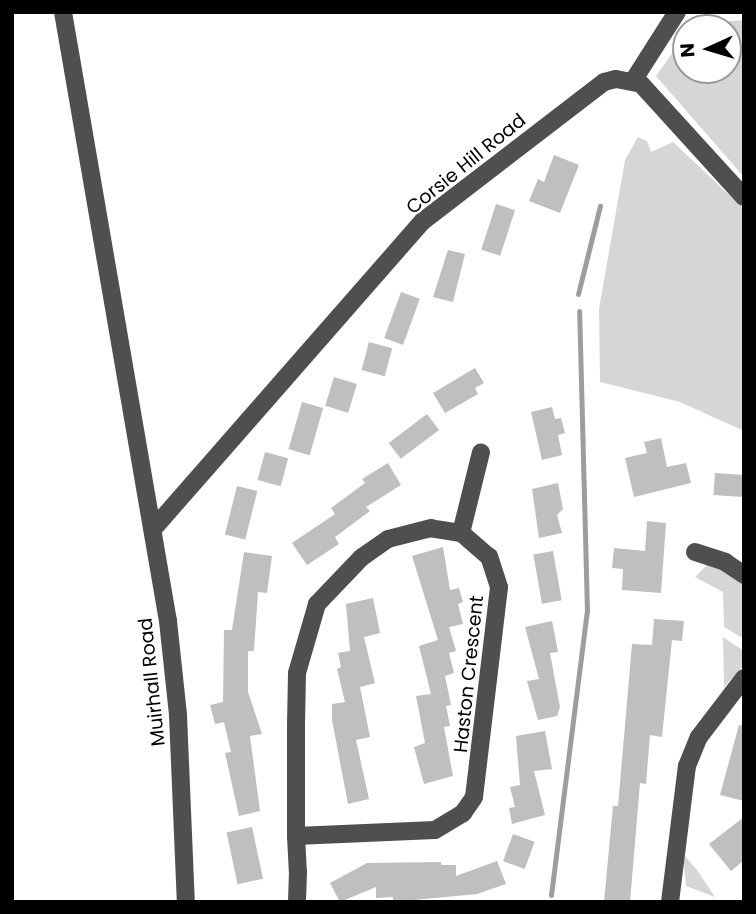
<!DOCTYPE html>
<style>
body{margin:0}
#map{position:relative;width:756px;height:914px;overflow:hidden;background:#fff;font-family:Poppins,sans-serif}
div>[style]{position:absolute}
.green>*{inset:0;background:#d6d6d6}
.stream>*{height:5px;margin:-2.5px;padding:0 2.5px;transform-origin:2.5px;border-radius:2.5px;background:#9d9d9d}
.building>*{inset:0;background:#bfbfbf;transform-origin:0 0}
.minor>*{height:18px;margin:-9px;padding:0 9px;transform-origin:9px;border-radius:9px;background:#4f4f4f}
span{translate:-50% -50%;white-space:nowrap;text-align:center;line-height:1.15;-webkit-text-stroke:5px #fff;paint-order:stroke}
.street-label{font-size:19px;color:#000}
.frame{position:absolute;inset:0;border:14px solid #000;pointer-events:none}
.north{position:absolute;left:672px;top:14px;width:70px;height:70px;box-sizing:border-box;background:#fff;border:2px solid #999;border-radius:50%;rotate:266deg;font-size:19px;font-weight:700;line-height:28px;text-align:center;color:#000}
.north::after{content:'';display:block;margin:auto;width:24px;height:32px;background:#000;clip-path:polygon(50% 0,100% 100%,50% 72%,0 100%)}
</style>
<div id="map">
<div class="green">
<i style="clip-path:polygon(744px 20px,744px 177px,656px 76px,686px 34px,686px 70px,728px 70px,728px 28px,690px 28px,693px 24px)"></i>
<i style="clip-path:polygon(638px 137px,647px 141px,651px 152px,673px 142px,744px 209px,744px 431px,680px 402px,600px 382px,599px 309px,625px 160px)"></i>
<i style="clip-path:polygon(710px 562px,744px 580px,744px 639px,724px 627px,723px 592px,695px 577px)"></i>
<i style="clip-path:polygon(723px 637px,744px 651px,744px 665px,724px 687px)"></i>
<i style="clip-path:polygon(683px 854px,697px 870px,715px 897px,686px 886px)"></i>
</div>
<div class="stream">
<i style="left:578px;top:294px;width:91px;rotate:-76deg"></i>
<i style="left:551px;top:895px;width:286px;rotate:-82.8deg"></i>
<i style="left:587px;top:611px;width:300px;rotate:-91.5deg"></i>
</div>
<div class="building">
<i style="clip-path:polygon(554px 155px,579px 165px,560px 213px,529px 201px,538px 179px,544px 182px)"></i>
<i style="left:496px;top:204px;width:20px;height:48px;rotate:18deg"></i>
<i style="clip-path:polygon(448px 250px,465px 254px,453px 302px,433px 297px)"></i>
<i style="left:401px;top:292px;width:20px;height:49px;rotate:20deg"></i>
<i style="left:369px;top:342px;width:24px;height:29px;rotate:15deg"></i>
<i style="clip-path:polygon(475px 368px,484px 383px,475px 388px,478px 394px,445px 413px,433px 393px)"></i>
<i style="left:334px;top:377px;width:24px;height:30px;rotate:17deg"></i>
<i style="left:302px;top:402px;width:22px;height:49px;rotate:16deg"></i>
<i style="clip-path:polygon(552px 407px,555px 419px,561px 418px,565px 433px,558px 435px,562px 455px,542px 460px,531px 412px)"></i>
<i style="left:427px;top:414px;width:20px;height:48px;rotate:53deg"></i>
<i style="clip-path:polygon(661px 438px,667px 467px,686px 463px,691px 483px,634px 497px,625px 458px,647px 453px,644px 442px)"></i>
<i style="left:265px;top:452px;width:24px;height:29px;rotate:15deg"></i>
<i style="clip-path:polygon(388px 463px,401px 485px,366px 507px,370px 511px,335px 537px,339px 544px,307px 565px,292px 543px,335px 514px,331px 508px,365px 483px,362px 479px)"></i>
<i style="left:715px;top:473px;width:29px;height:22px;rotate:4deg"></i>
<i style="clip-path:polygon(558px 483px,563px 509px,557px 515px,562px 533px,539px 538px,532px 489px)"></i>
<i style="left:237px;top:486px;width:21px;height:50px;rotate:14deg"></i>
<i style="clip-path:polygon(647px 521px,666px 523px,661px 593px,622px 590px,623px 569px,612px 568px,614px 548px,645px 551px)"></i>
<i style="clip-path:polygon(443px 547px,450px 590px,459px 588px,463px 602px,458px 604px,463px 624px,449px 627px,456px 651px,449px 653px,454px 673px,445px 676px,451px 705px,446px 706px,450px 726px,444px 727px,453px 776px,424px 784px,414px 747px,425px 743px,416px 696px,431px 694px,419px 646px,438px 640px,412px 556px)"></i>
<i style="left:553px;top:551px;width:50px;height:20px;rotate:80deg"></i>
<i style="clip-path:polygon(244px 552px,272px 556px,267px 593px,258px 592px,254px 651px,248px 651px,248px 692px,262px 734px,250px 736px,260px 811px,239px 816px,225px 753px,231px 752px,224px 722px,215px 724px,210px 705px,223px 702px,224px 630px,232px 630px)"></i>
<i style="clip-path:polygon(373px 598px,380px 633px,364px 637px,375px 683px,360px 687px,370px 737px,356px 740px,369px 799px,348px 804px,332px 720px,332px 704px,345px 702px,337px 669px,341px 667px,338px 653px,350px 651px,346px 604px)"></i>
<i style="clip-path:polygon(654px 619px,684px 621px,682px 641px,672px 640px,662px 737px,650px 735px,646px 784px,640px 783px,630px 902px,604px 902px,613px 806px,618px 806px,632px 644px,652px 645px)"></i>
<i style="clip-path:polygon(552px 621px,558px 652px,550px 653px,560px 707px,557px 716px,538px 720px,527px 681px,539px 679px,525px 627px)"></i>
<i style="clip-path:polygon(739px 725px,744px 726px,744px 801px,720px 795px)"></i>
<i style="clip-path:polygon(545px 731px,552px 769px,534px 771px,545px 815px,512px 824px,509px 808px,515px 807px,510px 787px,520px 785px,516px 736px)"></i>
<i style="clip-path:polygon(744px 817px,744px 860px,731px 871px,709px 844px)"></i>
<i style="left:252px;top:827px;width:53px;height:26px;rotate:78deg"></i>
<i style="left:513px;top:834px;width:23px;height:29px;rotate:20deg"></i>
<i style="clip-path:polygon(497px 861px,506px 884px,477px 894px,393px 902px,393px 897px,376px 898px,376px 887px,340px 902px,330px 883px,367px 863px,441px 862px,441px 865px,456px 865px,456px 876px)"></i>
</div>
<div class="minor">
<i style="left:63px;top:12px;width:618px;rotate:80.22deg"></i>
<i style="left:168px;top:621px;width:95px;rotate:83.9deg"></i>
<i style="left:178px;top:715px;width:187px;rotate:87.6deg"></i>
<i style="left:633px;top:81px;width:82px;rotate:-57.5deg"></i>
<i style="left:154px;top:528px;width:408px;rotate:-48.8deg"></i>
<i style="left:423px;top:221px;width:228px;rotate:-37.5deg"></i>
<i style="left:604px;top:82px;width:12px;rotate:-14deg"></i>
<i style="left:616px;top:79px;width:25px;rotate:11deg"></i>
<i style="left:641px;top:84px;width:153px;rotate:47.7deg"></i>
<i style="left:461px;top:533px;width:83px;rotate:-76.1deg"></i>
<i style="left:695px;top:552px;width:32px;rotate:18deg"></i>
<i style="left:725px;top:562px;width:23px;rotate:34deg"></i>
<i style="left:296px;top:836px;width:139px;rotate:-2.5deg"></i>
<i style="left:435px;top:830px;width:33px;rotate:-31deg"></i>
<i style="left:463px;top:813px;width:19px;rotate:-55deg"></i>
<i style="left:474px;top:797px;width:211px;rotate:-83.2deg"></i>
<i style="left:499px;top:587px;width:32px;rotate:-108deg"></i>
<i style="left:489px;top:557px;width:37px;rotate:-139deg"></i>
<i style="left:461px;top:533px;width:30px;rotate:-171deg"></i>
<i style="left:431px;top:528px;width:44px;rotate:165.7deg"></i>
<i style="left:388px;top:539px;width:33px;rotate:145deg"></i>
<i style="left:361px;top:558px;width:64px;rotate:133.7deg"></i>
<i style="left:317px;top:604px;width:72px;rotate:106.2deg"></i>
<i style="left:297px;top:673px;width:52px;rotate:91.1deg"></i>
<i style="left:296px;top:725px;width:111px;rotate:90deg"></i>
<i style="left:296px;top:836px;width:36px;rotate:87deg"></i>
<i style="left:298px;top:872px;width:30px;rotate:92deg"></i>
<i style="left:670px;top:902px;width:137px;rotate:-82.9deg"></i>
<i style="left:687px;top:766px;width:31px;rotate:-68deg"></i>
<i style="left:699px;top:737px;width:74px;rotate:-52.7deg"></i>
</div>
<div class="street-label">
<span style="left:466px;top:164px;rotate:-39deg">Corsie Hill Road</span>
<span style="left:469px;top:674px;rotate:-84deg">Haston Crescent</span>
<span style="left:152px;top:682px;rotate:-96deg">Muirhall Road</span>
</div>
<div class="frame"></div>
<div class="north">N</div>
</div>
